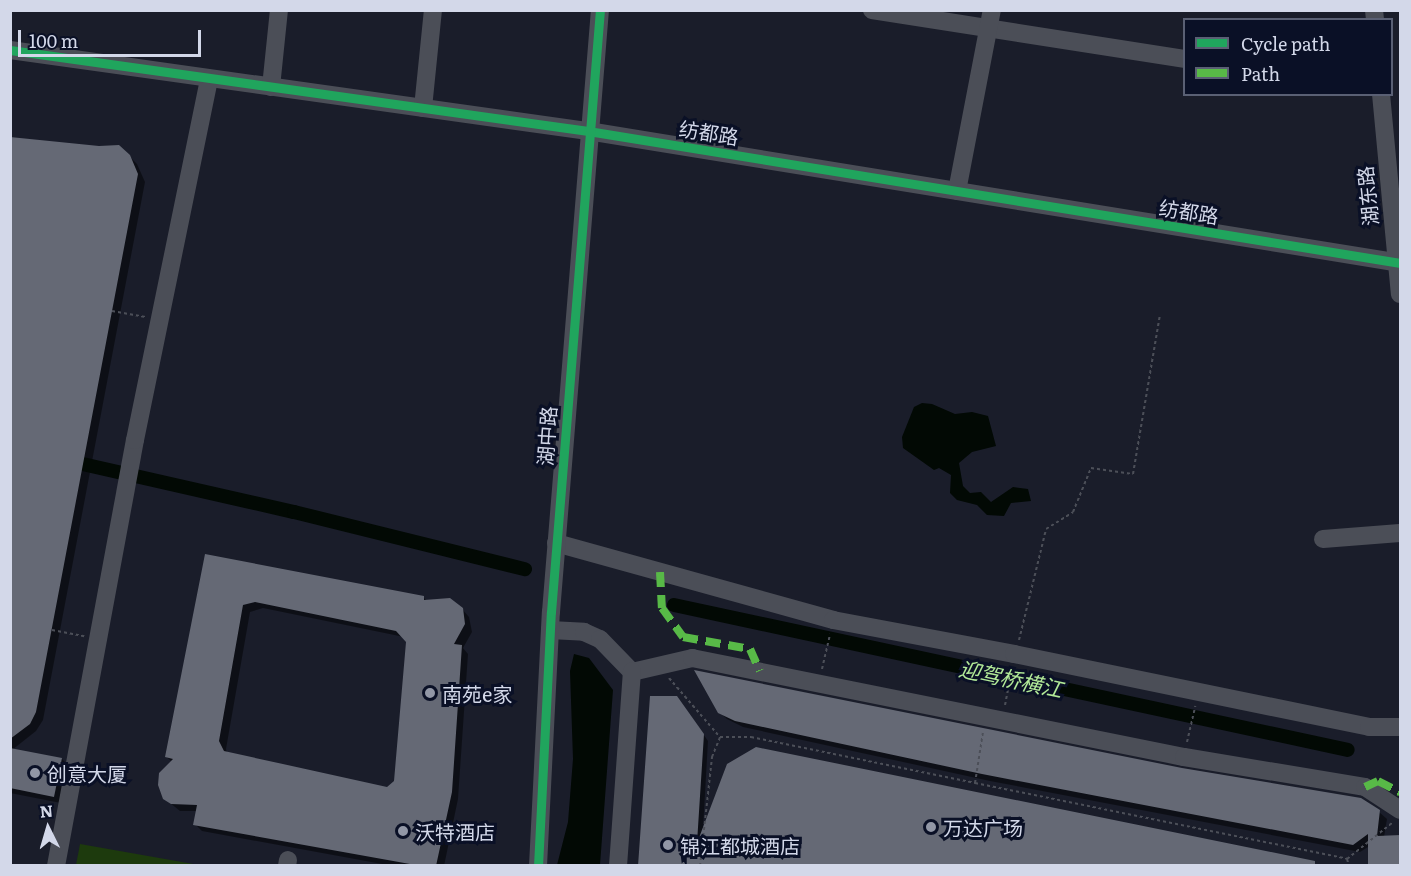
<!DOCTYPE html>
<meta charset="utf-8">
<style>
body{margin:0}
#map{position:relative;width:1411px;height:876px;overflow:hidden;background:#1a1d2a;font-family:Literata,"Noto Sans SC",serif}
div>[style]{position:absolute}
.green>*{inset:0;background:#1d3a0d}
.water>*{inset:0;background:#020904}
.shadow>*{inset:0;background:#0007}
.canal>*{height:14px;margin:-7px;padding:0 7px;transform-origin:7px;border-radius:7px;background:#020904}
.building>*{inset:0;background:#656975}
.path>*{height:2px;margin-top:-1px;transform-origin:0;background:repeating-linear-gradient(90deg,#4c4f58 0 3px,transparent 0 6px)}
.minor>*{height:18px;margin:-9px;padding:0 9px;transform-origin:9px;border-radius:9px;background:#4b4e57}
.quiet>*{height:8px;margin-top:-4px;transform-origin:0;background:repeating-linear-gradient(90deg,#58b947 0 15px,transparent 0 23px)}
.cycleway>*{height:9px;margin:-4.5px;padding:0 4.5px;transform-origin:4.5px;border-radius:4.5px;background:#20a55d}
.dots>*{width:16px;height:16px;translate:-50% -50%;box-sizing:border-box;border:3px solid #0a1026;border-radius:50%}
span{translate:-50% -50%;white-space:nowrap;text-align:center;line-height:1.15;-webkit-text-stroke:6px #0a1026;paint-order:stroke}
.street-label{font-size:20px;color:#d3d8e9}
.poi-label{font-size:20px;color:#d3d8e9}
.left{translate:0 -50%;text-align:left}
.water-label{font-size:21px;color:#b2ea98;font-style:italic}
.frame{position:absolute;inset:0;border:12px solid #d3d8e9;pointer-events:none}
.legend{position:absolute;left:1183px;top:18px;width:210px;height:78px;box-sizing:border-box;background:#0a1026;border:2px solid #5a6074;margin:0;padding:8px 10px;list-style:none;font-size:18px;color:#d3d8e9}
.legend li{display:flex;align-items:center;gap:12px;height:30px}
.legend b{width:30px;border:2px solid #5a6074}
.north{position:absolute;left:18px;top:798px;width:60px;height:60px;-webkit-text-stroke:4px #0a1026;paint-order:stroke;rotate:355deg;font-size:16px;font-weight:700;line-height:24px;text-align:center;color:#d3d8e9}
.north::after{content:'';display:block;margin:auto;width:21px;height:27px;background:#d3d8e9;clip-path:polygon(50% 0,100% 100%,50% 72%,0 100%)}
.scale{position:absolute;left:18px;top:30px;width:183px;height:27px;box-sizing:border-box;border:3px solid #d3d8e9;border-top:0;padding-left:8px;font-size:18px;line-height:21px;white-space:nowrap;color:#d3d8e9;-webkit-text-stroke:4px #0a1026;paint-order:stroke}
</style>
<div id="map">
<div class="green">
<i style="clip-path:polygon(80px 844px,199px 865px,76px 865px)"></i>
</div>
<div class="water">
<i style="clip-path:polygon(922px 403px,932px 404px,955px 414px,972px 412px,988px 416px,996px 446px,972px 452px,959px 463px,963px 486px,970px 493px,981px 492px,991px 502px,1013px 487px,1028px 489px,1031px 501px,1011px 503px,1004px 516px,987px 515px,977px 505px,957px 500px,950px 493px,951px 475px,939px 468px,934px 470px,903px 448px,902px 437px,914px 407px)"></i>
<i style="clip-path:polygon(574px 654px,589px 658px,613px 690px,600px 865px,557px 865px,568px 822px,573px 759px,570px 671px)"></i>
</div>
<div class="shadow">
<i style="clip-path:polygon(10px 138px,129px 156px,137px 164px,145px 182px,43px 720px,36px 731px,12px 750px,62px 759px,69px 766px,61px 803px,10px 793px)"></i>
<i style="clip-path:polygon(evenodd,207px 556px,423px 597px,427px 601px,462px 609px,469px 617px,472px 632px,463px 648px,468px 654px,458px 799px,444px 866px,393px 866px,202px 831px,195px 824px,197px 811px,180px 811px,164px 798px,172px 762px,166px 756px,207px 556px,263px 608px,404px 637px,407px 641px,396px 782px,388px 789px,227px 753px,226px 749px,250px 612px,263px 608px)"></i>
<i style="clip-path:polygon(682px 704px,708px 741px,703px 829px,756px 749px,1322px 866px,640px 866px)"></i>
<i style="clip-path:polygon(719px 712px,1379px 812px,1387px 819px,1384px 837px,1360px 852px,990px 781px,743px 727px,727px 719px)"></i>
</div>
<div class="canal">
<i style="left:65px;top:460px;width:235px;rotate:12.8deg"></i>
<i style="left:294px;top:512px;width:238px;rotate:13.9deg"></i>
<i style="left:674px;top:605px;width:689px;rotate:12.14deg"></i>
</div>
<div class="building">
<i style="clip-path:polygon(10px 137px,99px 146px,119px 145px,130px 155px,138px 174px,36px 712px,30px 724px,10px 739px)"></i>
<i style="clip-path:polygon(evenodd,205px 554px,424px 596px,424px 600px,450px 598px,463px 608px,465px 624px,454px 644px,462px 645px,452px 792px,436px 866px,421px 866px,193px 825px,197px 805px,171px 804px,163px 799px,158px 785px,159px 773px,173px 759px,165px 757px,205px 554px,255px 602px,396px 631px,406px 642px,394px 781px,387px 787px,224px 751px,219px 741px,243px 605px,255px 602px)"></i>
<i style="clip-path:polygon(694px 670px,1182px 768px,1361px 798px,1380px 810px,1377px 836px,1401px 835px,1401px 866px,1368px 866px,1368px 834px,1353px 845px,982px 774px,735px 721px,718px 713px)"></i>
<i style="clip-path:polygon(650px 696px,677px 696px,704px 734px,697px 843px,727px 764px,756px 747px,1315px 861px,1315px 866px,638px 866px)"></i>
<i style="clip-path:polygon(10px 748px,62px 758px,54px 797px,10px 788px)"></i>
</div>
<div class="path">
<i style="left:112px;top:311px;width:34px;rotate:10deg"></i>
<i style="left:52px;top:630px;width:33px;rotate:11deg"></i>
<i style="left:1019px;top:640px;width:114px;rotate:-76.3deg"></i>
<i style="left:1046px;top:529px;width:32px;rotate:-32deg"></i>
<i style="left:1073px;top:512px;width:48px;rotate:-67.8deg"></i>
<i style="left:1091px;top:468px;width:42px;rotate:8.1deg"></i>
<i style="left:1133px;top:474px;width:161px;rotate:-80.4deg"></i>
<i style="left:822px;top:669px;width:36px;rotate:-77deg"></i>
<i style="left:669px;top:678px;width:78px;rotate:49.2deg"></i>
<i style="left:720px;top:737px;width:31px"></i>
<i style="left:751px;top:737px;width:229px;rotate:11.6deg"></i>
<i style="left:975px;top:783px;width:380px;rotate:11.5deg"></i>
<i style="left:1347px;top:859px;width:7px;rotate:74deg"></i>
<i style="left:1005px;top:705px;width:37px;rotate:-79deg"></i>
<i style="left:1187px;top:742px;width:37px;rotate:-77deg"></i>
<i style="left:975px;top:783px;width:52px;rotate:-81.1deg"></i>
<i style="left:1347px;top:859px;width:58px;rotate:-38.7deg"></i>
<i style="left:700px;top:866px;width:110px;rotate:-83.7deg"></i>
<i style="left:712px;top:757px;width:22px;rotate:-68deg"></i>
</div>
<div class="minor">
<i style="left:872px;top:10px;width:316px;rotate:8.9deg"></i>
<i style="left:1374px;top:10px;width:10px;rotate:84deg"></i>
<i style="left:10px;top:50px;width:584px;rotate:7.98deg"></i>
<i style="left:588px;top:131px;width:823px;rotate:9.23deg"></i>
<i style="left:271px;top:87px;width:77px;rotate:-84.1deg"></i>
<i style="left:1381px;top:94px;width:201px;rotate:84.6deg"></i>
<i style="left:423px;top:108px;width:99px;rotate:-84.2deg"></i>
<i style="left:957px;top:191px;width:184px;rotate:-79.1deg"></i>
<i style="left:1323px;top:539px;width:77px;rotate:-4.5deg"></i>
<i style="left:556px;top:543px;width:288px;rotate:15.5deg"></i>
<i style="left:833px;top:620px;width:184px;rotate:10.6deg"></i>
<i style="left:1014px;top:654px;width:362px;rotate:11.6deg"></i>
<i style="left:1369px;top:727px;width:31px"></i>
<i style="left:550px;top:630px;width:34px;rotate:3deg"></i>
<i style="left:584px;top:632px;width:17px;rotate:24deg"></i>
<i style="left:600px;top:639px;width:46px;rotate:45.9deg"></i>
<i style="left:632px;top:672px;width:62px;rotate:-13.1deg"></i>
<i style="left:692px;top:658px;width:502px;rotate:11.38deg"></i>
<i style="left:1184px;top:757px;width:183px;rotate:9.4deg"></i>
<i style="left:1365px;top:787px;width:42px;rotate:33.3deg"></i>
<i style="left:56px;top:866px;width:433px;rotate:-79.5deg"></i>
<i style="left:135px;top:440px;width:369px;rotate:-78.4deg"></i>
<i style="left:287px;top:866px;width:6px;rotate:-81deg"></i>
<i style="left:538px;top:866px;width:254px;rotate:-87.1deg"></i>
<i style="left:551px;top:612px;width:604px;rotate:-85.35deg"></i>
<i style="left:618px;top:866px;width:195px;rotate:-85.9deg"></i>
</div>
<div class="quiet">
<i style="left:660px;top:572px;width:36px;rotate:87deg"></i>
<i style="left:662px;top:608px;width:36px;rotate:54deg"></i>
<i style="left:683px;top:637px;width:68px;rotate:10.2deg"></i>
<i style="left:750px;top:649px;width:24px;rotate:66deg"></i>
<i style="left:1365px;top:787px;width:14px;rotate:-25deg"></i>
<i style="left:1378px;top:781px;width:25px;rotate:27deg"></i>
</div>
<div class="cycleway">
<i style="left:10px;top:50px;width:584px;rotate:7.98deg"></i>
<i style="left:588px;top:131px;width:823px;rotate:9.23deg"></i>
<i style="left:538px;top:866px;width:254px;rotate:-87.1deg"></i>
<i style="left:551px;top:612px;width:604px;rotate:-85.35deg"></i>
</div>
<div class="dots">
<i style="left:430px;top:693px;background:#9297a6"></i>
<i style="left:35px;top:773px;background:#9297a6"></i>
<i style="left:931px;top:827px;background:#9297a6"></i>
<i style="left:403px;top:831px;background:#9297a6"></i>
<i style="left:668px;top:845px;background:#9297a6"></i>
</div>
<div class="street-label">
<span style="left:709px;top:132px;rotate:9deg">纺都路</span>
<span style="left:1367px;top:196px;rotate:-96deg">湖东路</span>
<span style="left:1189px;top:211px;rotate:9deg">纺都路</span>
<span style="left:546px;top:436px;rotate:-86deg">湖中路</span>
</div>
<div class="poi-label">
<span class="left" style="left:442px;top:693px">南苑e家</span>
<span class="left" style="left:47px;top:773px">创意大厦</span>
<span class="left" style="left:943px;top:827px">万达广场</span>
<span class="left" style="left:415px;top:831px">沃特酒店</span>
<span class="left" style="left:680px;top:845px">锦江都城酒店</span>
</div>
<div class="water-label">
<span style="left:1011px;top:678px;rotate:12deg">迎驾桥横江</span>
</div>
<div class="frame"></div>
<ul class="legend">
<li><b style="height:8px;background:#20a55d"></b>Cycle path</li>
<li><b style="height:8px;background:#58b947"></b>Path</li>
</ul>
<div class="north">N</div>
<div class="scale">100 m</div>
</div>
